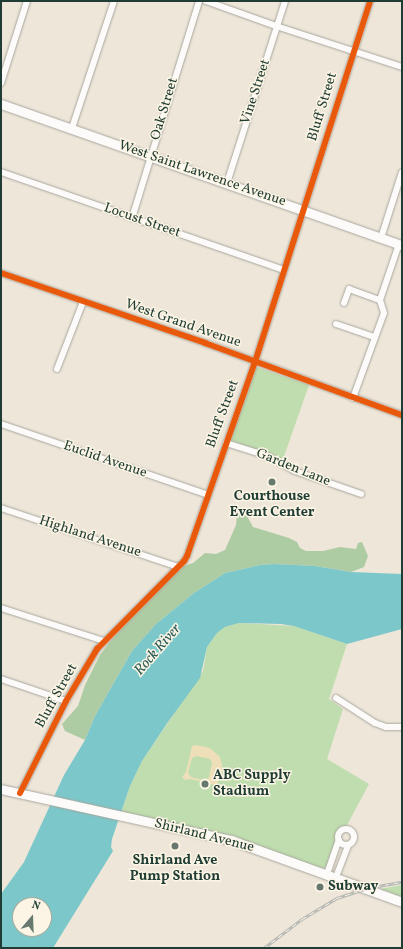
<!DOCTYPE html>
<style>
body{margin:0}
#map{position:relative;width:403px;height:949px;overflow:hidden;background:#eee6d9;font-family:Vollkorn,serif}
div>[style]{position:absolute}
.green>*{inset:0;background:#bfddae}
.forest>*{inset:0;background:#aecca3}
.sand>*{inset:0;background:#eedfb9}
.water>*{inset:0;background:#7cc7ca}
.roads{filter:drop-shadow(0 0 1px #a8a79f) drop-shadow(0 0 1px #a8a79f)}
.street>*{height:6px;margin:-3px;padding:0 3px;transform-origin:3px;border-radius:3px;background:#fcfbf9}
.street>.ring{margin:-3px;padding:0;box-sizing:content-box;background:none;border:6px solid #fcfbf9;border-radius:50%}
.secondary>*{height:9px;margin:-4.5px;padding:0 4.5px;transform-origin:4.5px;border-radius:4.5px;background:#fcfbf9}
.rail>*{height:3px;margin-top:-1.5px;transform-origin:0;background:repeating-linear-gradient(90deg,#fcf5e5 0 4.5px,#b3b6b3 0 9px);box-sizing:border-box;border-block:1px solid #b3b6b3}
.cycleway>*{height:6px;margin:-3px;padding:0 3px;transform-origin:3px;border-radius:3px;background:#e8590c}
.dots>*{width:11px;height:11px;translate:-50% -50%;box-sizing:border-box;border:2px solid #fcf5e5;border-radius:50%}
span{translate:-50% -50%;white-space:nowrap;text-align:center;line-height:1.15;-webkit-text-stroke:3px #fcf5e5;paint-order:stroke}
.street-label{font-size:14px;color:#1f3d34}
.poi-label{font-size:14px;color:#1f3d34;font-weight:700}
.left{translate:0 -50%;text-align:left}
.water-label{font-size:15px;color:#2a5c58;font-style:italic}
.frame{position:absolute;inset:0;border:2px solid #1f3d34;pointer-events:none}
.north{position:absolute;left:12px;top:897px;width:40px;height:40px;box-sizing:border-box;background:#fcf5e5;border:1px solid #a4ab9e;border-radius:50%;rotate:19deg;font-size:11px;font-weight:700;line-height:16px;text-align:center;color:#1f3d34}
.north::after{content:'';display:block;margin:auto;width:14px;height:18px;background:#67786e;clip-path:polygon(50% 0,100% 100%,50% 72%,0 100%)}
</style>
<div id="map">
<div class="green">
<i style="clip-path:polygon(256px 367px,309px 385px,282px 462px,272px 455px,230px 440px)"></i>
<i style="clip-path:polygon(239px 623px,294px 626px,347px 644px,329px 699px,343px 709px,327px 759px,369px 784px,346px 827px,341px 828px,336px 832px,335px 842px,329px 863px,324px 868px,320px 868px,121px 813px,130px 786px,142px 761px,203px 671px,207px 647px,217px 633px,225px 627px)"></i>
<i style="clip-path:polygon(402px 885px,402px 897px,380px 889px)"></i>
</div>
<div class="forest">
<i style="clip-path:polygon(240px 512px,243px 512px,247px 516px,253px 527px,289px 538px,297px 542px,300px 548px,306px 551px,323px 551px,340px 547px,356px 549px,358px 543px,362px 542px,368px 556px,364px 567px,351px 572px,315px 566px,274px 564px,260px 565px,225px 573px,194px 593px,156px 624px,132px 651px,95px 716px,85px 740px,65px 731px,62px 724px,78px 706px,85px 685px,100px 655px,109px 643px,149px 598px,184px 566px,193px 563px,205px 553px,216px 554px,225px 550px,236px 525px,237px 515px)"></i>
</div>
<div class="sand">
<i style="clip-path:polygon(evenodd,197px 745px,210px 748px,220px 757px,222px 765px,222px 775px,216px 785px,190px 779px,185px 780px,182px 777px,186px 772px,192px 746px,197px 745px,197px 756px,210px 759px,212px 763px,209px 777px,206px 781px,191px 777px,188px 773px,192px 758px,197px 756px)"></i>
</div>
<div class="water">
<i style="clip-path:polygon(evenodd,274px 564px,315px 566px,351px 572px,402px 574px,402px 629px,347px 644px,294px 626px,281px 624px,239px 623px,225px 627px,217px 633px,207px 647px,200px 678px,168px 722px,142px 761px,130px 786px,112px 839px,111px 847px,113px 851px,53px 948px,1px 948px,1px 894px,24px 862px,64px 775px,85px 740px,95px 716px,132px 651px,156px 624px,194px 593px,225px 573px,260px 565px,274px 564px,20px 905px,44px 905px,44px 929px,20px 929px,20px 905px)"></i>
</div>
<div class="roads">
<div class="street">
<i style="left:206px;top:1px;width:74px;rotate:19.7deg"></i>
<i style="left:276px;top:26px;width:133px;rotate:18deg"></i>
<i style="left:1px;top:83px;width:86px;rotate:-72.4deg"></i>
<i style="left:72px;top:128px;width:134px;rotate:-71.7deg"></i>
<i style="left:1px;top:172px;width:299px;rotate:19.1deg"></i>
<i style="left:227px;top:183px;width:191px;rotate:-72.3deg"></i>
<i style="left:132px;top:218px;width:227px;rotate:-72.8deg"></i>
<i style="left:381px;top:238px;width:69px;rotate:-72.3deg"></i>
<i style="left:1px;top:273px;width:216px;rotate:18.9deg"></i>
<i style="left:205px;top:343px;width:210px;rotate:20.1deg"></i>
<i style="left:344px;top:303px;width:15px;rotate:-70deg"></i>
<i style="left:349px;top:289px;width:33px;rotate:20deg"></i>
<i style="left:336px;top:324px;width:40px;rotate:18.9deg"></i>
<i style="left:57px;top:369px;width:72px;rotate:-68.8deg"></i>
<i style="left:353px;top:398px;width:90px;rotate:-70deg"></i>
<i style="left:384px;top:313px;width:14px;rotate:-107deg"></i>
<i style="left:380px;top:300px;width:59px;rotate:-71.3deg"></i>
<i style="left:1px;top:424px;width:219px;rotate:18.9deg"></i>
<i style="left:226px;top:443px;width:44px;rotate:17.2deg"></i>
<i style="left:268px;top:456px;width:31px;rotate:29deg"></i>
<i style="left:295px;top:471px;width:70px;rotate:19.2deg"></i>
<i style="left:1px;top:508px;width:187px;rotate:18.4deg"></i>
<i style="left:1px;top:608px;width:108px;rotate:17.8deg"></i>
<i style="left:1px;top:679px;width:69px;rotate:18.7deg"></i>
<i style="left:336px;top:698px;width:46px;rotate:32.7deg"></i>
<i style="left:375px;top:723px;width:12px;rotate:20deg"></i>
<i style="left:386px;top:727px;width:16px"></i>
<i style="left:20px;top:793px;width:103px;rotate:-63.4deg"></i>
<i style="left:66px;top:701px;width:61px;rotate:-59.2deg"></i>
<i style="left:97px;top:649px;width:124px;rotate:-45.3deg"></i>
<i style="left:184px;top:561px;width:6px;rotate:-59deg"></i>
<i style="left:187px;top:556px;width:206px;rotate:-70.7deg"></i>
<i style="left:255px;top:362px;width:379px;rotate:-72.3deg"></i>
<i class="ring" style="left:338px;top:829px;width:10px;height:10px"></i>
<i style="left:327px;top:874px;width:36px;rotate:-71deg"></i>
<i style="left:336px;top:877px;width:34px;rotate:-69deg"></i>
</div>
<div class="secondary">
<i style="left:1px;top:104px;width:425px;rotate:19.4deg"></i>
<i style="left:1px;top:789px;width:236px;rotate:12.5deg"></i>
<i style="left:231px;top:840px;width:182px;rotate:19.9deg"></i>
</div>
</div>
<div class="rail">
<i style="left:264px;top:948px;width:48px;rotate:-37.3deg"></i>
<i style="left:302px;top:919px;width:41px;rotate:-31deg"></i>
<i style="left:337px;top:898px;width:32px;rotate:-18deg"></i>
<i style="left:367px;top:888px;width:36px;rotate:-10deg"></i>
</div>
<div class="cycleway">
<i style="left:1px;top:273px;width:216px;rotate:18.9deg"></i>
<i style="left:205px;top:343px;width:210px;rotate:20.1deg"></i>
<i style="left:20px;top:793px;width:103px;rotate:-63.4deg"></i>
<i style="left:66px;top:701px;width:61px;rotate:-59.2deg"></i>
<i style="left:97px;top:649px;width:124px;rotate:-45.3deg"></i>
<i style="left:184px;top:561px;width:6px;rotate:-59deg"></i>
<i style="left:187px;top:556px;width:206px;rotate:-70.7deg"></i>
<i style="left:255px;top:362px;width:379px;rotate:-72.3deg"></i>
</div>
<div class="dots">
<i style="left:272px;top:482px;background:#67786e"></i>
<i style="left:205px;top:784px;background:#67786e"></i>
<i style="left:175px;top:846px;background:#67786e"></i>
<i style="left:320px;top:887px;background:#67786e"></i>
</div>
<div class="street-label">
<span style="left:256px;top:92px;rotate:-72deg">Vine Street</span>
<span style="left:323px;top:107px;rotate:-73deg">Bluff Street</span>
<span style="left:165px;top:109px;rotate:-73deg">Oak Street</span>
<span style="left:202px;top:174px;rotate:19deg">West Saint Lawrence Avenue</span>
<span style="left:142px;top:221px;rotate:19deg">Locust Street</span>
<span style="left:183px;top:324px;rotate:19deg">West Grand Avenue</span>
<span style="left:223px;top:414px;rotate:-70deg">Bluff Street</span>
<span style="left:105px;top:460px;rotate:19deg">Euclid Avenue</span>
<span style="left:293px;top:468px;rotate:22deg">Garden Lane</span>
<span style="left:90px;top:537px;rotate:18deg">Highland Avenue</span>
<span style="left:57px;top:696px;rotate:-61deg">Bluff Street</span>
<span style="left:204px;top:836px;rotate:14deg">Shirland Avenue</span>
</div>
<div class="poi-label">
<span style="left:272px;top:505px">Courthouse<br>Event Center</span>
<span class="left" style="left:213px;top:784px">ABC Supply<br>Stadium</span>
<span style="left:175px;top:869px">Shirland Ave<br>Pump Station</span>
<span class="left" style="left:328px;top:887px">Subway</span>
</div>
<div class="water-label">
<span style="left:158px;top:650px;rotate:-49deg">Rock River</span>
</div>
<div class="frame"></div>
<div class="north">N</div>
</div>
